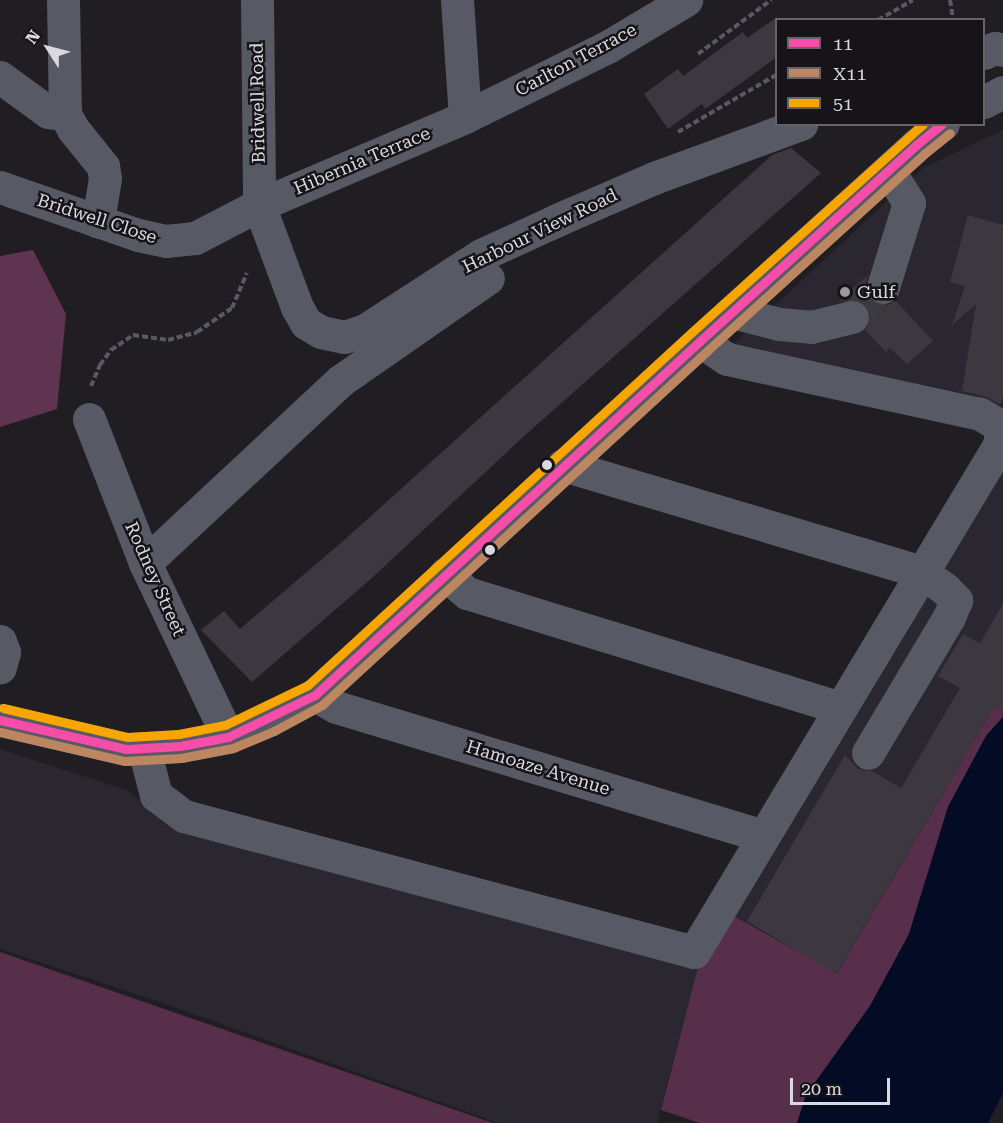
<!DOCTYPE html>
<style>
body{margin:0}
#map{position:relative;width:1003px;height:1123px;overflow:hidden;background:#201e22;font-family:"Roboto Serif",serif}
div>[style]{position:absolute}
.built>*{inset:0;background:#2a2730}
.green>*{inset:0;background:#572f4b}
.forest>*{inset:0;background:#5e3450}
.water>*{inset:0;background:#030b25}
.building>*{inset:0;background:#3d3740}
.minor-tunnel>*{height:33px;margin-top:-16.5px;transform-origin:0;background:repeating-linear-gradient(90deg,#3c3a3e 0 33px,transparent 0 49px)}
.path>*{height:4px;margin-top:-2px;transform-origin:0;background:repeating-linear-gradient(90deg,#595a61 0 6px,transparent 0 9px)}
.minor>*{height:33px;margin:-16.5px;padding:0 16.5px;transform-origin:16.5px;border-radius:16.5px;background:#575a64}
.bus-1>*{height:9px;margin:-4.5px;padding:0 4.5px;transform-origin:4.5px;border-radius:4.5px;background:#f54da8}
.bus-2>*{height:9px;margin:-4.5px;padding:0 4.5px;transform-origin:4.5px;border-radius:4.5px;background:#bb8660}
.bus-3>*{height:9px;margin:-4.5px;padding:0 4.5px;transform-origin:4.5px;border-radius:4.5px;background:#f7a600}
.dots>*{width:16px;height:16px;translate:-50% -50%;box-sizing:border-box;border:3px solid #161419;border-radius:50%}
span{translate:-50% -50%;white-space:nowrap;text-align:center;line-height:1.15;-webkit-text-stroke:5px #161419;paint-order:stroke}
.street-label{font-size:18px;color:#dad9dd}
.poi-label{font-size:18px;color:#dad9dd}
.left{translate:0 -50%;text-align:left}
.legend{position:absolute;left:775px;top:18px;width:210px;height:108px;box-sizing:border-box;background:#161419;border:2px solid #646367;margin:0;padding:8px 10px;list-style:none;font-size:18px;color:#dad9dd}
.legend li{display:flex;align-items:center;gap:12px;height:30px}
.legend b{width:30px;border:2px solid #646367}
.north{position:absolute;left:18px;top:18px;width:60px;height:60px;-webkit-text-stroke:4px #161419;paint-order:stroke;rotate:306deg;font-size:16px;font-weight:700;line-height:24px;text-align:center;color:#dad9dd}
.north::after{content:'';display:block;margin:auto;width:21px;height:27px;background:#dad9dd;clip-path:polygon(50% 0,100% 100%,50% 72%,0 100%)}
.scale{position:absolute;left:790px;top:1078px;width:100px;height:27px;box-sizing:border-box;border:3px solid #dad9dd;border-top:0;padding-left:8px;font-size:18px;line-height:21px;white-space:nowrap;color:#dad9dd;-webkit-text-stroke:4px #161419;paint-order:stroke}
</style>
<div id="map">
<div class="built">
<i style="clip-path:polygon(1003px 130px,1003px 416px,731px 346px,923px 168px)"></i>
<i style="clip-path:polygon(1003px 444px,1003px 706px,1001px 709px,995px 705px,836px 974px,728px 913px)"></i>
<i style="clip-path:polygon(0 749px,126px 790px,173px 824px,699px 963px,657px 1123px,498px 1123px,163px 1003px,0 949px)"></i>
</div>
<div class="green">
<i style="clip-path:polygon(995px 705px,1001px 709px,1003px 706px,1003px 717px,986px 736px,948px 807px,909px 934px,870px 1006px,806px 1095px,797px 1123px,700px 1123px,661px 1110px,699px 963px,728px 913px,837px 973px)"></i>
<i style="clip-path:polygon(0 952px,493px 1123px,0 1123px)"></i>
</div>
<div class="forest">
<i style="clip-path:polygon(33px 250px,66px 314px,57px 409px,0 427px,0 256px)"></i>
</div>
<div class="water">
<i style="clip-path:polygon(1003px 717px,1003px 1093px,988px 1123px,797px 1123px,806px 1095px,870px 1006px,909px 934px,948px 807px,986px 736px)"></i>
</div>
<div class="building">
<i style="clip-path:polygon(777px 17px,777px 57px,705px 109px,702px 104px,668px 129px,644px 94px,678px 69px,683px 76px,743px 32px,747px 38px)"></i>
<i style="clip-path:polygon(791px 148px,821px 173px,522px 438px,373px 577px,252px 682px,201px 630px,224px 611px,240px 629px,342px 542px,772px 155px)"></i>
<i style="clip-path:polygon(968px 215px,1003px 225px,1003px 397px,1000px 404px,984px 396px,962px 391px,976px 304px,952px 325px,965px 286px,950px 282px)"></i>
<i style="clip-path:polygon(867px 276px,865px 291px,870px 300px,877px 305px,887px 305px,896px 301px,933px 341px,907px 364px,890px 348px,886px 352px,865px 330px,870px 323px,870px 313px,865px 304px,857px 299px,839px 301px)"></i>
<i style="clip-path:polygon(1003px 604px,1003px 710px,995px 705px,836px 974px,747px 921px,845px 755px,858px 769px,872px 771px,901px 788px,960px 688px,938px 676px,963px 634px,980px 643px)"></i>
</div>
<div class="minor-tunnel">
<i style="left:852px;top:317px;width:43px;rotate:-44.1deg"></i>
</div>
<div class="path">
<i style="left:950px;top:0;width:20px;rotate:81deg"></i>
<i style="left:878px;top:20px;width:40px;rotate:-29.7deg"></i>
<i style="left:698px;top:54px;width:91px;rotate:-36.5deg"></i>
<i style="left:678px;top:132px;width:113px;rotate:-30.2deg"></i>
<i style="left:91px;top:386px;width:23px;rotate:-67deg"></i>
<i style="left:100px;top:365px;width:19px;rotate:-54deg"></i>
<i style="left:111px;top:350px;width:27px;rotate:-34deg"></i>
<i style="left:133px;top:335px;width:35px;rotate:8deg"></i>
<i style="left:168px;top:340px;width:30px;rotate:-15deg"></i>
<i style="left:197px;top:332px;width:42px;rotate:-34.4deg"></i>
<i style="left:232px;top:308px;width:38px;rotate:-67deg"></i>
</div>
<div class="minor">
<i style="left:63px;top:0;width:114px;rotate:89deg"></i>
<i style="left:65px;top:114px;width:17px;rotate:62deg"></i>
<i style="left:73px;top:129px;width:48px;rotate:51deg"></i>
<i style="left:103px;top:166px;width:12px;rotate:81deg"></i>
<i style="left:105px;top:178px;width:44px;rotate:99.2deg"></i>
<i style="left:257px;top:0;width:205px;rotate:89.4deg"></i>
<i style="left:259px;top:205px;width:109px;rotate:69.6deg"></i>
<i style="left:297px;top:307px;width:18px;rotate:61deg"></i>
<i style="left:306px;top:323px;width:17px;rotate:31deg"></i>
<i style="left:321px;top:332px;width:24px;rotate:12deg"></i>
<i style="left:344px;top:337px;width:22px;rotate:-18deg"></i>
<i style="left:365px;top:330px;width:138px;rotate:-32.9deg"></i>
<i style="left:481px;top:255px;width:84px;rotate:-24.7deg"></i>
<i style="left:557px;top:220px;width:106px;rotate:-23.4deg"></i>
<i style="left:654px;top:178px;width:157px;rotate:-20.2deg"></i>
<i style="left:457px;top:0;width:117px;rotate:86.1deg"></i>
<i style="left:984px;top:53px;width:12px;rotate:-24deg"></i>
<i style="left:995px;top:48px;width:8px;rotate:14deg"></i>
<i style="left:0;top:77px;width:59px;rotate:36.1deg"></i>
<i style="left:48px;top:112px;width:17px;rotate:7deg"></i>
<i style="left:984px;top:102px;width:21px;rotate:-28deg"></i>
<i style="left:0;top:187px;width:146px;rotate:19.2deg"></i>
<i style="left:138px;top:235px;width:29px;rotate:12deg"></i>
<i style="left:166px;top:241px;width:29px;rotate:-6deg"></i>
<i style="left:195px;top:238px;width:72px;rotate:-27.3deg"></i>
<i style="left:259px;top:205px;width:224px;rotate:-23.1deg"></i>
<i style="left:465px;top:117px;width:161px;rotate:-26.2deg"></i>
<i style="left:609px;top:46px;width:90px;rotate:-30.9deg"></i>
<i style="left:883px;top:287px;width:88px;rotate:-72.8deg"></i>
<i style="left:909px;top:203px;width:38px;rotate:-122deg"></i>
<i style="left:732px;top:312px;width:49px;rotate:14.3deg"></i>
<i style="left:779px;top:324px;width:32px;rotate:5deg"></i>
<i style="left:811px;top:327px;width:42px;rotate:-13.7deg"></i>
<i style="left:89px;top:419px;width:155px;rotate:68.7deg"></i>
<i style="left:145px;top:563px;width:193px;rotate:64.5deg"></i>
<i style="left:563px;top:465px;width:374px;rotate:16.6deg"></i>
<i style="left:921px;top:572px;width:29px;rotate:35deg"></i>
<i style="left:945px;top:589px;width:16px;rotate:45deg"></i>
<i style="left:956px;top:600px;width:18px;rotate:112deg"></i>
<i style="left:949px;top:617px;width:158px;rotate:120.8deg"></i>
<i style="left:145px;top:563px;width:267px;rotate:-43deg"></i>
<i style="left:340px;top:381px;width:180px;rotate:-34.8deg"></i>
<i style="left:445px;top:574px;width:29px;rotate:41deg"></i>
<i style="left:467px;top:593px;width:391px;rotate:17.1deg"></i>
<i style="left:0;top:641px;width:12px;rotate:70deg"></i>
<i style="left:4px;top:652px;width:16px;rotate:105deg"></i>
<i style="left:315px;top:695px;width:24px;rotate:30deg"></i>
<i style="left:336px;top:707px;width:446px;rotate:16.8deg"></i>
<i style="left:0;top:720px;width:130px;rotate:12.9deg"></i>
<i style="left:127px;top:749px;width:53px;rotate:-3.2deg"></i>
<i style="left:180px;top:746px;width:49px;rotate:-10.6deg"></i>
<i style="left:228px;top:737px;width:43px;rotate:-23deg"></i>
<i style="left:268px;top:720px;width:53px;rotate:-28deg"></i>
<i style="left:315px;top:695px;width:523px;rotate:-42.6deg"></i>
<i style="left:700px;top:341px;width:292px;rotate:-42.2deg"></i>
<i style="left:916px;top:145px;width:34px;rotate:-38deg"></i>
<i style="left:144px;top:749px;width:48px;rotate:75.4deg"></i>
<i style="left:156px;top:795px;width:35px;rotate:37deg"></i>
<i style="left:184px;top:816px;width:528px;rotate:14.93deg"></i>
<i style="left:694px;top:952px;width:592px;rotate:-58.97deg"></i>
<i style="left:999px;top:445px;width:18px;rotate:-81deg"></i>
<i style="left:1002px;top:427px;width:26px;rotate:-149deg"></i>
<i style="left:980px;top:414px;width:259px;rotate:-167.7deg"></i>
<i style="left:727px;top:359px;width:32px;rotate:-146deg"></i>
</div>
<div class="bus-1">
<i style="left:0;top:720px;width:130px;rotate:12.9deg"></i>
<i style="left:127px;top:749px;width:53px;rotate:-3.2deg"></i>
<i style="left:180px;top:746px;width:49px;rotate:-10.6deg"></i>
<i style="left:228px;top:737px;width:97px;rotate:-25.8deg"></i>
<i style="left:315px;top:695px;width:523px;rotate:-42.6deg"></i>
<i style="left:700px;top:341px;width:292px;rotate:-42.2deg"></i>
<i style="left:916px;top:145px;width:33px;rotate:-39deg"></i>
</div>
<div class="bus-2">
<i style="left:0;top:732px;width:128px;rotate:13.1deg"></i>
<i style="left:125px;top:761px;width:56px;rotate:-3.1deg"></i>
<i style="left:181px;top:758px;width:53px;rotate:-10.9deg"></i>
<i style="left:233px;top:748px;width:44px;rotate:-22.5deg"></i>
<i style="left:274px;top:731px;width:55px;rotate:-28.4deg"></i>
<i style="left:322px;top:705px;width:524px;rotate:-42.6deg"></i>
<i style="left:708px;top:350px;width:292px;rotate:-42.2deg"></i>
<i style="left:924px;top:154px;width:33px;rotate:-39deg"></i>
</div>
<div class="bus-3">
<i style="left:3px;top:708px;width:128px;rotate:13.1deg"></i>
<i style="left:128px;top:737px;width:51px;rotate:-3.4deg"></i>
<i style="left:179px;top:734px;width:47px;rotate:-11.1deg"></i>
<i style="left:225px;top:725px;width:92px;rotate:-25.7deg"></i>
<i style="left:308px;top:685px;width:522px;rotate:-42.59deg"></i>
<i style="left:692px;top:332px;width:311px;rotate:-42deg"></i>
</div>
<div class="dots">
<i style="left:845px;top:292px;background:#99989c"></i>
<i style="left:547px;top:465px;background:#dad9dd"></i>
<i style="left:490px;top:550px;background:#dad9dd"></i>
</div>
<div class="street-label">
<span style="left:576px;top:60px;rotate:-28deg">Carlton Terrace</span>
<span style="left:258px;top:103px;rotate:-91deg">Bridwell Road</span>
<span style="left:362px;top:161px;rotate:-23deg">Hibernia Terrace</span>
<span style="left:97px;top:219px;rotate:18deg">Bridwell Close</span>
<span style="left:540px;top:231px;rotate:-26deg">Harbour View Road</span>
<span style="left:155px;top:579px;rotate:66deg">Rodney Street</span>
<span style="left:538px;top:768px;rotate:17deg">Hamoaze Avenue</span>
</div>
<div class="poi-label">
<span class="left" style="left:857px;top:292px">Gulf</span>
</div>
<ul class="legend">
<li><b style="height:8px;background:#f54da8"></b>11</li>
<li><b style="height:8px;background:#bb8660"></b>X11</li>
<li><b style="height:8px;background:#f7a600"></b>51</li>
</ul>
<div class="north">N</div>
<div class="scale">20 m</div>
</div>
